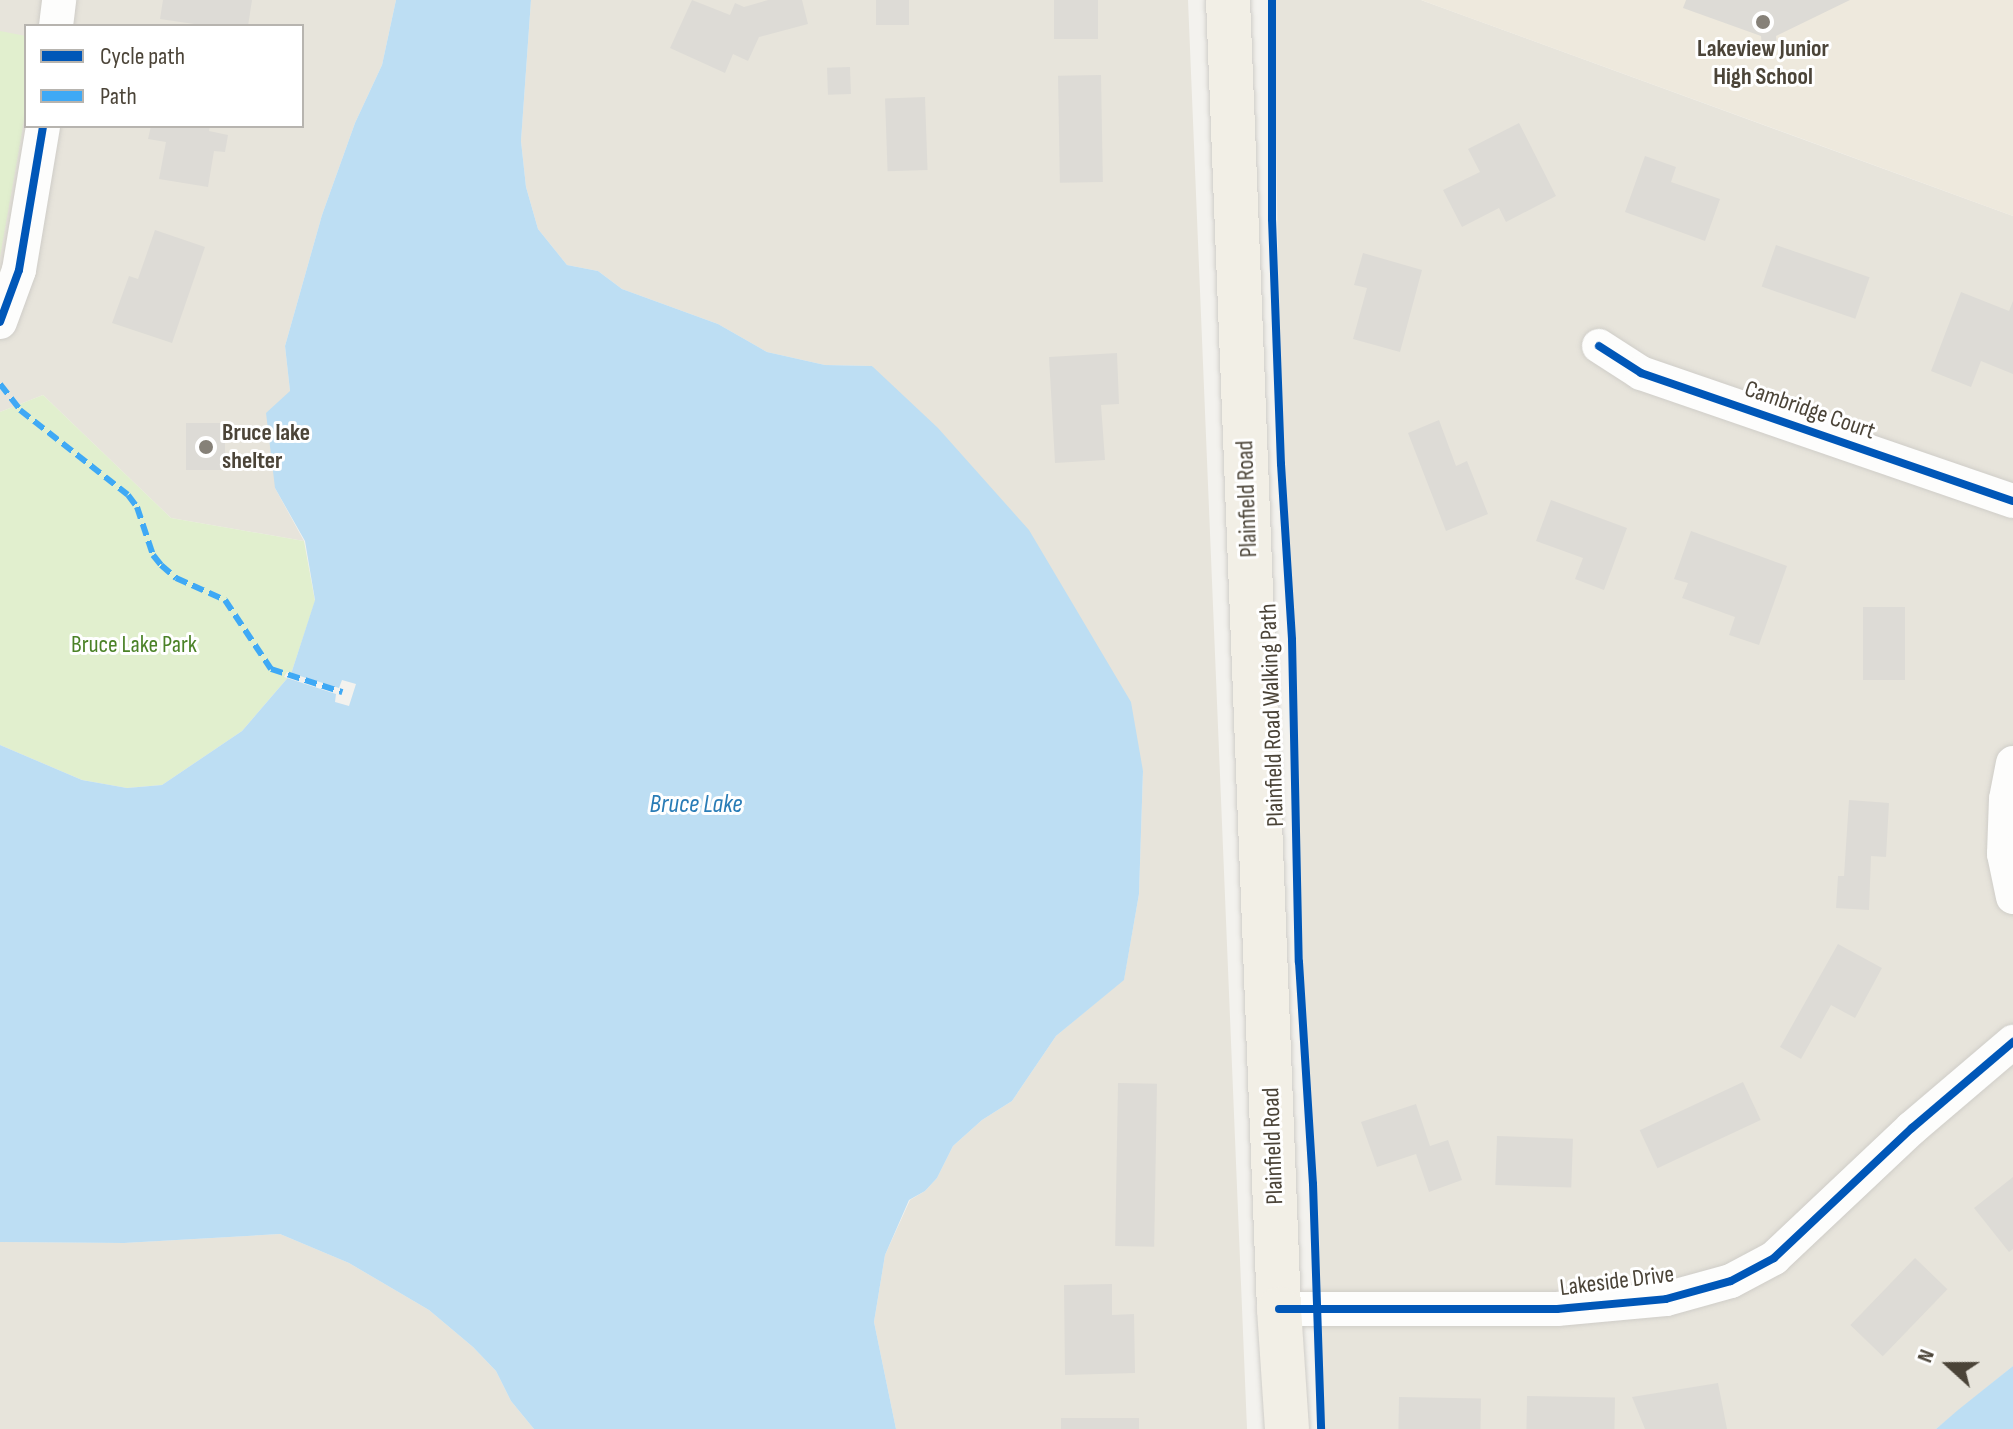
<!DOCTYPE html>
<style>
body{margin:0}
#map{position:relative;width:2013px;height:1429px;overflow:hidden;background:#f3f2ee;font-family:"Sofia Sans Condensed",sans-serif}
div>[style]{position:absolute}
.residential>*{inset:0;background:#e7e4db}
.education>*{inset:0;background:#eee9dd}
.green>*{inset:0;background:#e1efce}
.water>*{inset:0;background:#bddef3}
.pier>*{inset:0;background:#f3f2ee}
.building>*{inset:0;background:#dddbd6;transform-origin:0 0}
.roads{filter:drop-shadow(0 0 2px #cfcdc8) drop-shadow(0 0 2px #cfcdc8)}
.minor>*{height:34px;margin:-17px;padding:0 17px;transform-origin:17px;border-radius:17px;background:#fdfdfc}
.major>*{height:44px;margin:-22px;padding:0 22px;transform-origin:22px;border-radius:22px;background:#f2efe6}
.quiet>*{height:6px;margin-top:-3px;transform-origin:0;background:repeating-linear-gradient(90deg,#3fa9f5 0 12px,transparent 0 18px)}
.cycleway>*{height:8px;margin:-4px;padding:0 4px;transform-origin:4px;border-radius:4px;background:#0057b8}
.dots>*{width:22px;height:22px;translate:-50% -50%;box-sizing:border-box;border:4px solid #fff;border-radius:50%}
span{translate:-50% -50%;white-space:nowrap;text-align:center;line-height:1.15;-webkit-text-stroke:6px #fff;paint-order:stroke}
.poi-label{font-size:24px;color:#4b4438;font-weight:700}
.left{translate:0 -50%;text-align:left}
.street-label{font-size:24px;color:#4b4438}
.park-label{font-size:24px;color:#4b8227}
.water-label{font-size:26px;color:#297cb6;font-style:italic}
.legend{position:absolute;left:24px;top:24px;width:280px;height:104px;box-sizing:border-box;background:#fff;border:2px solid #b7b4af;margin:0;padding:10px 14px;list-style:none;font-size:24px;color:#4b4438}
.legend li{display:flex;align-items:center;gap:16px;height:40px}
.legend b{width:40px;border:2px solid #b7b4af}
.north{position:absolute;left:1909px;top:1325px;width:80px;height:80px;-webkit-text-stroke:6px #fff;paint-order:stroke;rotate:291deg;font-size:22px;font-weight:700;line-height:32px;text-align:center;color:#4b4438}
.north::after{content:'';display:block;margin:auto;width:28px;height:36px;background:#4b4438;clip-path:polygon(50% 0,100% 100%,50% 72%,0 100%)}
</style>
<div id="map">
<div class="residential">
<i style="clip-path:polygon(evenodd,0 0,396px 0,382px 65px,355px 123px,322px 215px,285px 346px,290px 391px,275px 488px,304px 541px,171px 518px,43px 395px,0 412px,0 0,26px 26px,302px 26px,302px 126px,26px 126px,26px 26px)"></i>
<i style="clip-path:polygon(531px 0,1188px 0,1247px 1429px,896px 1429px,874px 1322px,885px 1255px,910px 1200px,925px 1191px,937px 1178px,953px 1146px,982px 1120px,1012px 1101px,1056px 1036px,1124px 979px,1139px 894px,1143px 771px,872px 366px,825px 365px,767px 352px,718px 324px,622px 289px,598px 271px,567px 265px,538px 229px,526px 187px,521px 141px)"></i>
<i style="clip-path:polygon(1274px 0,1421px 0,2013px 216px,2013px 1366px,1936px 1429px,1321px 1429px,1299px 962px,1292px 640px,1281px 464px)"></i>
<i style="clip-path:polygon(280px 1234px,349px 1263px,429px 1310px,473px 1347px,496px 1371px,511px 1401px,534px 1429px,0 1429px,0 1242px,124px 1243px)"></i>
</div>
<div class="education">
<i style="clip-path:polygon(1421px 0,2013px 0,2013px 216px,1800px 138px)"></i>
</div>
<div class="green">
<i style="clip-path:polygon(0 31px,26px 36px,26px 110px,0 257px)"></i>
<i style="clip-path:polygon(43px 395px,171px 518px,304px 541px,315px 601px,291px 674px,242px 731px,162px 785px,127px 788px,82px 780px,0 745px,0 412px)"></i>
</div>
<div class="water">
<i style="clip-path:polygon(396px 0,531px 0,521px 141px,526px 187px,538px 229px,567px 265px,598px 271px,622px 289px,718px 324px,767px 352px,825px 365px,872px 366px,938px 428px,1029px 530px,1131px 702px,1143px 771px,1139px 894px,1124px 980px,1056px 1036px,1012px 1101px,982px 1120px,953px 1146px,937px 1178px,925px 1191px,909px 1200px,885px 1255px,874px 1322px,896px 1429px,534px 1429px,511px 1401px,496px 1371px,473px 1347px,429px 1310px,349px 1263px,280px 1234px,124px 1243px,0 1242px,0 745px,82px 780px,127px 788px,162px 785px,242px 731px,291px 674px,315px 600px,305px 541px,275px 488px,266px 413px,290px 391px,285px 346px,322px 215px,355px 123px,382px 65px)"></i>
<i style="clip-path:polygon(2013px 1366px,2013px 1429px,1936px 1429px,1958px 1410px)"></i>
</div>
<div class="pier">
<i style="clip-path:polygon(287px 672px,339px 688px,342px 680px,356px 684px,349px 706px,335px 702px,336px 694px,284px 677px)"></i>
</div>
<div class="building">
<i style="clip-path:polygon(163px 0,252px 0,248px 26px,208px 26px,160px 19px)"></i>
<i style="clip-path:polygon(692px 0,730px 15px,735px 3px,744px 7px,768px 0,802px 0,808px 24px,759px 37px,748px 61px,733px 54px,725px 73px,670px 48px)"></i>
<i style="left:876px;top:0;width:33px;height:25px"></i>
<i style="left:1054px;top:0;width:44px;height:39px"></i>
<i style="clip-path:polygon(1686px 0,1850px 0,1776px 36px,1777px 46px,1762px 47px,1761px 36px,1683px 8px)"></i>
<i style="left:850px;top:67px;width:27px;height:23px;rotate:88deg"></i>
<i style="left:1101px;top:75px;width:107px;height:43px;rotate:89deg"></i>
<i style="left:925px;top:97px;width:73px;height:40px;rotate:88deg"></i>
<i style="clip-path:polygon(1519px 123px,1556px 196px,1506px 222px,1499px 208px,1462px 227px,1443px 190px,1480px 172px,1468px 149px)"></i>
<i style="clip-path:polygon(151px 126px,210px 126px,209px 131px,228px 135px,225px 152px,214px 151px,208px 187px,159px 179px,166px 142px,148px 139px)"></i>
<i style="clip-path:polygon(1645px 156px,1676px 167px,1671px 182px,1720px 199px,1705px 241px,1625px 212px)"></i>
<i style="clip-path:polygon(155px 230px,205px 247px,172px 343px,112px 323px,129px 276px,138px 279px)"></i>
<i style="left:1776px;top:245px;width:99px;height:44px;rotate:19deg"></i>
<i style="clip-path:polygon(1363px 253px,1422px 270px,1400px 352px,1353px 339px,1367px 288px,1354px 285px)"></i>
<i style="clip-path:polygon(1961px 292px,2009px 311px,2013px 301px,2013px 374px,1981px 361px,1971px 387px,1931px 371px)"></i>
<i style="clip-path:polygon(1117px 353px,1119px 404px,1101px 405px,1105px 460px,1055px 463px,1049px 357px)"></i>
<i style="clip-path:polygon(1439px 420px,1456px 466px,1467px 461px,1488px 514px,1446px 531px,1408px 433px)"></i>
<i style="left:186px;top:423px;width:39px;height:47px"></i>
<i style="clip-path:polygon(1551px 500px,1627px 528px,1604px 590px,1575px 579px,1583px 558px,1536px 541px)"></i>
<i style="clip-path:polygon(1691px 531px,1787px 566px,1759px 645px,1729px 635px,1735px 617px,1682px 598px,1688px 583px,1674px 579px)"></i>
<i style="left:1863px;top:607px;width:42px;height:73px"></i>
<i style="clip-path:polygon(1849px 800px,1889px 803px,1886px 857px,1871px 856px,1869px 910px,1836px 908px,1838px 876px,1844px 876px)"></i>
<i style="clip-path:polygon(1838px 944px,1882px 968px,1855px 1018px,1831px 1005px,1801px 1059px,1780px 1047px)"></i>
<i style="left:1743px;top:1082px;width:42px;height:114px;rotate:65deg"></i>
<i style="left:1118px;top:1083px;width:39px;height:163px;rotate:1deg"></i>
<i style="clip-path:polygon(1416px 1104px,1430px 1146px,1448px 1140px,1462px 1180px,1429px 1192px,1416px 1154px,1377px 1167px,1361px 1122px)"></i>
<i style="left:1497px;top:1136px;width:76px;height:49px;rotate:2deg"></i>
<i style="clip-path:polygon(2013px 1177px,2013px 1249px,2009px 1252px,1974px 1208px)"></i>
<i style="left:1915px;top:1258px;width:45px;height:93px;rotate:44deg"></i>
<i style="clip-path:polygon(1112px 1284px,1112px 1315px,1134px 1314px,1135px 1373px,1065px 1375px,1064px 1285px)"></i>
<i style="clip-path:polygon(1718px 1383px,1727px 1429px,1645px 1429px,1632px 1397px)"></i>
<i style="left:1527px;top:1396px;width:88px;height:33px;rotate:1deg"></i>
<i style="left:1399px;top:1397px;width:82px;height:32px;rotate:1deg"></i>
<i style="left:1139px;top:1418px;width:11px;height:78px;rotate:90deg"></i>
</div>
<div class="roads">
<div class="minor">
<i style="left:56px;top:26px;width:26px;rotate:-83deg"></i>
<i style="left:0;top:322px;width:55px;rotate:-69.9deg"></i>
<i style="left:19px;top:270px;width:146px;rotate:-80.5deg"></i>
<i style="left:1599px;top:346px;width:50px;rotate:32.7deg"></i>
<i style="left:1641px;top:373px;width:393px;rotate:19deg"></i>
<i style="left:2013px;top:763px;width:37px;rotate:101deg"></i>
<i style="left:2006px;top:799px;width:55px;rotate:92.1deg"></i>
<i style="left:2004px;top:854px;width:44px;rotate:78.2deg"></i>
<i style="left:1279px;top:1309px;width:278px"></i>
<i style="left:1557px;top:1309px;width:109px;rotate:-5.2deg"></i>
<i style="left:1666px;top:1299px;width:67px;rotate:-15.5deg"></i>
<i style="left:1731px;top:1281px;width:49px;rotate:-28.1deg"></i>
<i style="left:1774px;top:1258px;width:190px;rotate:-43.3deg"></i>
<i style="left:1912px;top:1128px;width:133px;rotate:-40.4deg"></i>
</div>
<div class="major">
<i style="left:1228px;top:0;width:1310px;rotate:87.77deg"></i>
<i style="left:1279px;top:1309px;width:120px;rotate:86.2deg"></i>
</div>
</div>
<div class="quiet">
<i style="left:0;top:384px;width:33px;rotate:52deg"></i>
<i style="left:20px;top:410px;width:137px;rotate:38.2deg"></i>
<i style="left:128px;top:495px;width:15px;rotate:53deg"></i>
<i style="left:137px;top:507px;width:51px;rotate:71.6deg"></i>
<i style="left:153px;top:555px;width:13px;rotate:51deg"></i>
<i style="left:161px;top:565px;width:20px;rotate:41deg"></i>
<i style="left:176px;top:578px;width:54px;rotate:24.2deg"></i>
<i style="left:225px;top:600px;width:83px;rotate:56.3deg"></i>
<i style="left:271px;top:669px;width:75px;rotate:17.9deg"></i>
</div>
<div class="cycleway">
<i style="left:1272px;top:0;width:219px;rotate:90deg"></i>
<i style="left:1272px;top:219px;width:245px;rotate:87.9deg"></i>
<i style="left:1281px;top:464px;width:176px;rotate:86.4deg"></i>
<i style="left:1292px;top:640px;width:322px;rotate:88.8deg"></i>
<i style="left:1299px;top:962px;width:222px;rotate:86.4deg"></i>
<i style="left:1313px;top:1184px;width:245px;rotate:88.1deg"></i>
<i style="left:0;top:322px;width:55px;rotate:-69.9deg"></i>
<i style="left:19px;top:270px;width:146px;rotate:-80.5deg"></i>
<i style="left:1599px;top:346px;width:50px;rotate:32.7deg"></i>
<i style="left:1641px;top:373px;width:393px;rotate:19deg"></i>
<i style="left:1279px;top:1309px;width:278px"></i>
<i style="left:1557px;top:1309px;width:109px;rotate:-5.2deg"></i>
<i style="left:1666px;top:1299px;width:67px;rotate:-15.5deg"></i>
<i style="left:1731px;top:1281px;width:49px;rotate:-28.1deg"></i>
<i style="left:1774px;top:1258px;width:190px;rotate:-43.3deg"></i>
<i style="left:1912px;top:1128px;width:133px;rotate:-40.4deg"></i>
</div>
<div class="dots">
<i style="left:1763px;top:22px;background:#868178"></i>
<i style="left:206px;top:447px;background:#868178"></i>
</div>
<div class="poi-label">
<span style="left:1763px;top:63px">Lakeview Junior<br>High School</span>
<span class="left" style="left:222px;top:447px">Bruce lake<br>shelter</span>
</div>
<div class="street-label">
<span style="left:1810px;top:410px;rotate:19deg">Cambridge Court</span>
<span style="left:1247px;top:499px;rotate:-92deg">Plainfield Road</span>
<span style="left:1272px;top:715px;rotate:-92deg">Plainfield Road Walking Path</span>
<span style="left:1273px;top:1146px;rotate:-92deg">Plainfield Road</span>
<span style="left:1617px;top:1281px;rotate:-7deg">Lakeside Drive</span>
</div>
<div class="park-label">
<span style="left:134px;top:645px">Bruce Lake Park</span>
</div>
<div class="water-label">
<span style="left:696px;top:805px">Bruce Lake</span>
</div>
<ul class="legend">
<li><b style="height:10px;background:#0057b8"></b>Cycle path</li>
<li><b style="height:10px;background:#3fa9f5"></b>Path</li>
</ul>
<div class="north">N</div>
</div>
